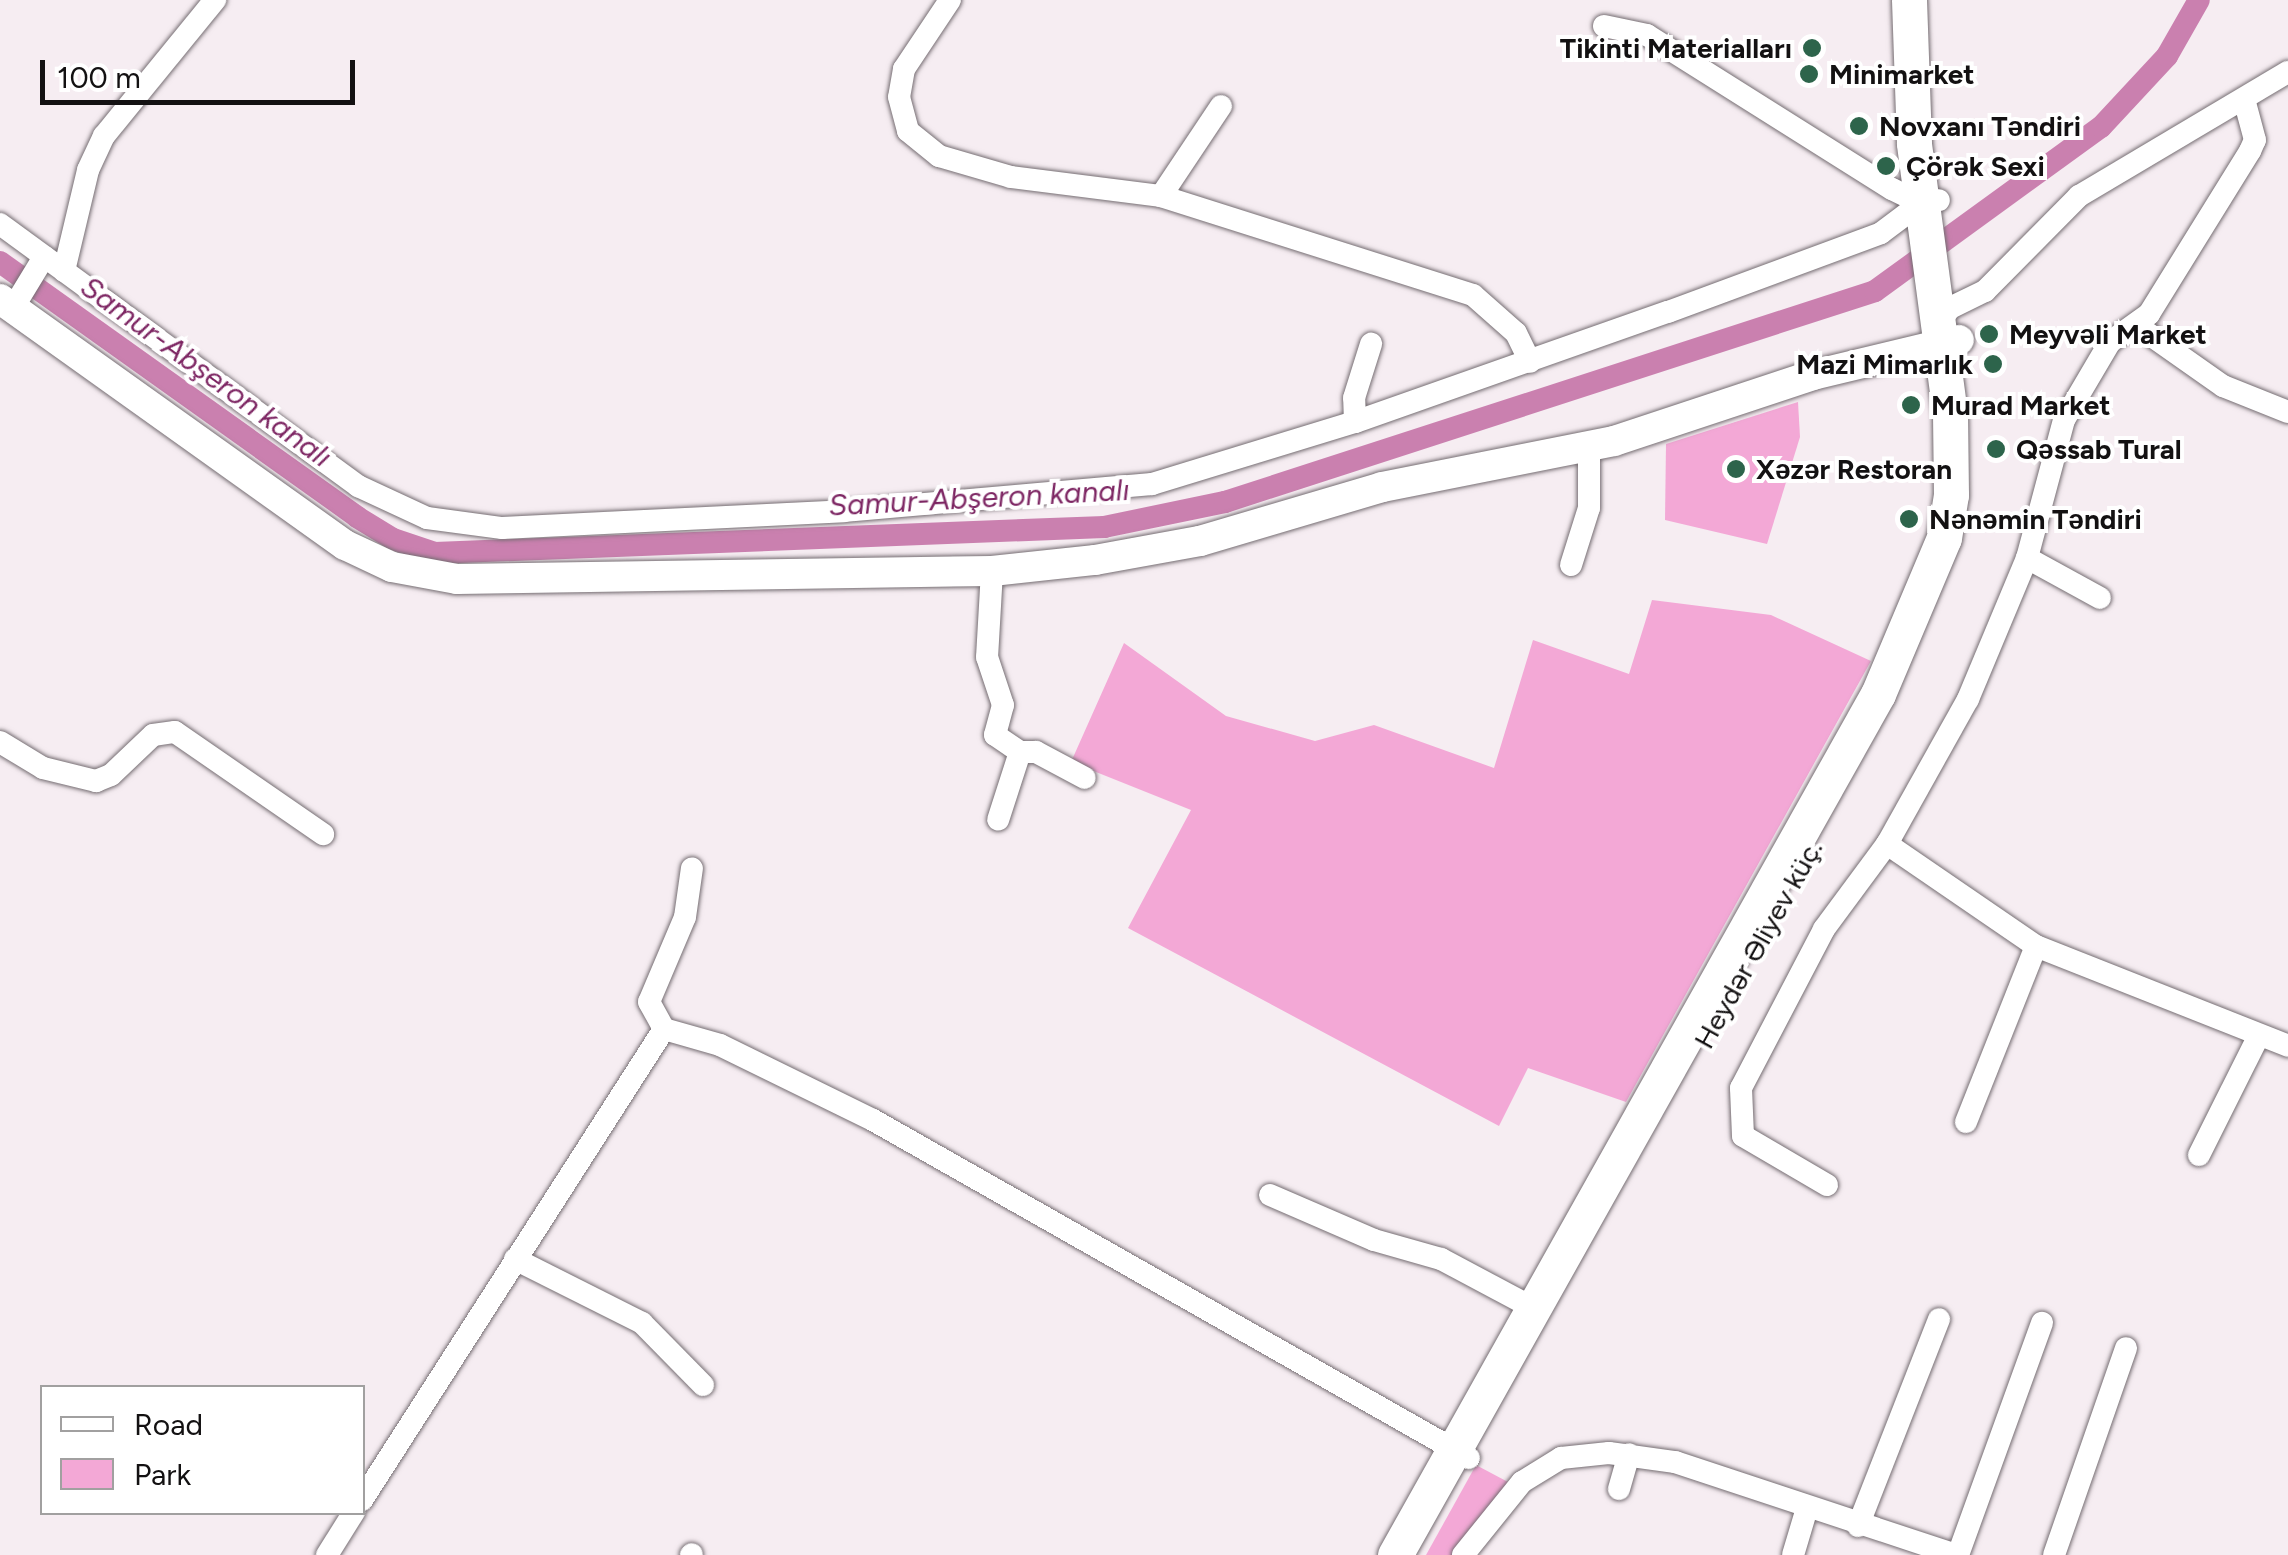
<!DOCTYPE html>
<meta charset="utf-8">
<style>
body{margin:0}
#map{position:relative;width:2288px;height:1555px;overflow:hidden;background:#f6edf2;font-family:Figtree,sans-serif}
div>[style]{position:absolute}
.green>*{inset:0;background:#f3a8d6}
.canal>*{height:22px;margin:-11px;padding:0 11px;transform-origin:11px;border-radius:11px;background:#ca80af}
.roads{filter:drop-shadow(0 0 2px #756d72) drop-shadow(0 0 2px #756d72)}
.street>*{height:22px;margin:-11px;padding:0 11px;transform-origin:11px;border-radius:11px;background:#fff}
.secondary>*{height:30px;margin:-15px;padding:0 15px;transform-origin:15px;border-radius:15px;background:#fff}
.primary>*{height:35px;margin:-17.5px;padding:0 17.5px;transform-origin:17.5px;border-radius:17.5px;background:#fff}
.dots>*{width:28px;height:28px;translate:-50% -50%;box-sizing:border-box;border:5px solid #fff;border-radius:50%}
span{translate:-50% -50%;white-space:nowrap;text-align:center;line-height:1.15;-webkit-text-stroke:8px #fff;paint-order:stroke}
.poi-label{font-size:28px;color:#131112;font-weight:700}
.right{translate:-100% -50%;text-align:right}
.left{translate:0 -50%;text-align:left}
.street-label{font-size:28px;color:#131112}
.water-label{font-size:30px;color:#7d2663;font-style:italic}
.legend{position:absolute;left:40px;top:1385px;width:325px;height:130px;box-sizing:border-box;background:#fff;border:2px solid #a1a0a0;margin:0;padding:12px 18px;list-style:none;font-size:30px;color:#131112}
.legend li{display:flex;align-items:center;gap:20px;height:50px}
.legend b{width:50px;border:2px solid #a1a0a0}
.scale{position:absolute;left:40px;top:60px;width:315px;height:45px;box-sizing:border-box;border:5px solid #131112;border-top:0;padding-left:12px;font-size:30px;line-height:35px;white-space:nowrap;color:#131112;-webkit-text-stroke:8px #fff;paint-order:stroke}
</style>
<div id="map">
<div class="green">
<i style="clip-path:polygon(1798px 402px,1800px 437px,1767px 544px,1665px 520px,1666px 444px)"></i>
<i style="clip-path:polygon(1652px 600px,1771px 615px,1871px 661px,1626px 1102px,1528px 1068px,1499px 1126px,1128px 928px,1191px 810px,1071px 762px,1124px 643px,1226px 716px,1315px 741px,1374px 725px,1494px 768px,1533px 640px,1629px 674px)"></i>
<i style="clip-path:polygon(1476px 1465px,1508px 1482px,1452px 1555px,1426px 1555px)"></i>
</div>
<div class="canal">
<i style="left:0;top:262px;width:439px;rotate:35.5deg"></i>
<i style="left:357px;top:517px;width:42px;rotate:31.4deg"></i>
<i style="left:393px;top:539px;width:44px;rotate:18.4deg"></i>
<i style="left:435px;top:553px;width:670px;rotate:-2.23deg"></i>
<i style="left:1104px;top:527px;width:124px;rotate:-11.7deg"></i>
<i style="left:1225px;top:502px;width:683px;rotate:-17.98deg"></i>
<i style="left:1875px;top:291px;width:279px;rotate:-36deg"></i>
<i style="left:2101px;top:127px;width:97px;rotate:-47.1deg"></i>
<i style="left:2167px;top:56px;width:64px;rotate:-60.3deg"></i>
</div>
<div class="roads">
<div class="street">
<i style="left:950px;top:0;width:83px;rotate:123.7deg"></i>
<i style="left:904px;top:69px;width:28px;rotate:100deg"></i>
<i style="left:899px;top:97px;width:35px;rotate:75deg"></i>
<i style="left:908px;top:131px;width:40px;rotate:39deg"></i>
<i style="left:939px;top:156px;width:75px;rotate:16.3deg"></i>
<i style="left:1011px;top:177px;width:151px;rotate:7.2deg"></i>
<i style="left:1161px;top:196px;width:327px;rotate:17.6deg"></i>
<i style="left:1473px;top:295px;width:57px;rotate:41.5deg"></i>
<i style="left:1516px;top:333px;width:32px;rotate:64deg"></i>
<i style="left:1604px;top:26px;width:44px;rotate:11.8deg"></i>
<i style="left:1647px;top:35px;width:289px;rotate:32.2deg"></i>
<i style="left:1892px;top:189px;width:32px;rotate:26deg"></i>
<i style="left:1921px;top:203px;width:18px;rotate:-9deg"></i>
<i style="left:1161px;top:196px;width:108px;rotate:-56.3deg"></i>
<i style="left:0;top:224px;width:444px;rotate:36.2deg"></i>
<i style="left:358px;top:486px;width:76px;rotate:24.9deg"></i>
<i style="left:427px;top:518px;width:76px;rotate:7.6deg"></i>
<i style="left:502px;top:528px;width:342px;rotate:-2.8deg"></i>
<i style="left:844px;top:511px;width:309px;rotate:-5deg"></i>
<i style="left:1152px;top:484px;width:212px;rotate:-17deg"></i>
<i style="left:1355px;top:422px;width:332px;rotate:-19.4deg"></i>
<i style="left:1668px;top:312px;width:227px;rotate:-20.3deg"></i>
<i style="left:1881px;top:233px;width:50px;rotate:-36.9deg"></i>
<i style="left:64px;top:271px;width:104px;rotate:-76.6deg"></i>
<i style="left:88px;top:170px;width:38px;rotate:-65deg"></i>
<i style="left:104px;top:136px;width:176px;rotate:-50.8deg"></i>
<i style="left:13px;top:308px;width:60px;rotate:-58.7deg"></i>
<i style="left:1938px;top:325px;width:21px;rotate:-55deg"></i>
<i style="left:1950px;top:308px;width:39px;rotate:-26deg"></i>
<i style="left:1985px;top:291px;width:134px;rotate:-45.3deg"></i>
<i style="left:2079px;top:196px;width:243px;rotate:-30.7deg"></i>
<i style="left:2139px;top:327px;width:103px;rotate:35.1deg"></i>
<i style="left:2223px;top:386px;width:70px;rotate:21.8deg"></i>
<i style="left:1355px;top:422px;width:24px;rotate:-92deg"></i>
<i style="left:1354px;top:398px;width:57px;rotate:-72.5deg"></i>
<i style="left:2027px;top:558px;width:83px;rotate:28.7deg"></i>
<i style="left:1571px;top:565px;width:60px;rotate:-72.5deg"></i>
<i style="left:1589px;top:508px;width:60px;rotate:-90deg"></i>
<i style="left:992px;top:571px;width:86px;rotate:93.3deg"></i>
<i style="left:987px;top:657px;width:51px;rotate:71.6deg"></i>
<i style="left:1003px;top:705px;width:31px;rotate:105deg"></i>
<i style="left:995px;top:735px;width:30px;rotate:34deg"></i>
<i style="left:1020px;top:752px;width:71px;rotate:107.9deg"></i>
<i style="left:0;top:742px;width:50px;rotate:31.2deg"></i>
<i style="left:43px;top:768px;width:55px;rotate:13.8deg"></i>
<i style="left:96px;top:781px;width:16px;rotate:-22deg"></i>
<i style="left:111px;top:775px;width:58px;rotate:-43.6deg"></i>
<i style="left:153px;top:735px;width:22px;rotate:-8deg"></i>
<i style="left:175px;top:732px;width:180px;rotate:34.6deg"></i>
<i style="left:1020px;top:752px;width:16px"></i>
<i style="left:1036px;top:752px;width:55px;rotate:28deg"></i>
<i style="left:1887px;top:844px;width:181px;rotate:34.4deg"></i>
<i style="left:2036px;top:946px;width:271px;rotate:21.6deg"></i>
<i style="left:664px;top:1029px;width:31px;rotate:-119deg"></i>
<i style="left:649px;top:1002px;width:92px;rotate:-67deg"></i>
<i style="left:685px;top:917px;width:49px;rotate:-81.9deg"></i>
<i style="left:1966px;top:1122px;width:189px;rotate:-68.3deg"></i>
<i style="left:2199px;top:1155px;width:132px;rotate:-63.4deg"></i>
<i style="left:1827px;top:1185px;width:97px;rotate:-149.7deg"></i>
<i style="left:1743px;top:1136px;width:48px;rotate:-92.4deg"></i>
<i style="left:1741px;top:1088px;width:179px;rotate:-62.4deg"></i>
<i style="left:1824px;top:929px;width:106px;rotate:-53.5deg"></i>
<i style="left:1887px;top:844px;width:166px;rotate:-60.8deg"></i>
<i style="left:1968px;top:699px;width:153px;rotate:-67.3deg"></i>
<i style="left:2027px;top:558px;width:143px;rotate:-75deg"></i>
<i style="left:2064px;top:420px;width:91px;rotate:-59.5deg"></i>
<i style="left:2110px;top:342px;width:48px;rotate:-35.7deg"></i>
<i style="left:2149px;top:314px;width:192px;rotate:-58.2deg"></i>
<i style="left:2250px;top:151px;width:12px;rotate:-66deg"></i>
<i style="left:2255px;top:140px;width:39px;rotate:-105deg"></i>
<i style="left:1270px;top:1195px;width:113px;rotate:23.4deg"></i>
<i style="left:1374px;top:1240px;width:70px;rotate:15.8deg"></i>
<i style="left:1441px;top:1259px;width:104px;rotate:28deg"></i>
<i style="left:515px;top:1259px;width:142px;rotate:26.7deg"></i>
<i style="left:642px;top:1323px;width:87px;rotate:45.5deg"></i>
<i style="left:1619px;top:1489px;width:36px;rotate:-74deg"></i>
<i style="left:362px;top:1500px;width:560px;rotate:-57.33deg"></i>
<i style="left:664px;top:1029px;width:58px;rotate:15.9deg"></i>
<i style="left:720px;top:1045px;width:170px;rotate:26.1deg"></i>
<i style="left:873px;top:1120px;width:685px;rotate:29.56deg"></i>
<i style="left:1858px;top:1526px;width:222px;rotate:-68.6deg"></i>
<i style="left:327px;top:1555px;width:51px;rotate:-57.9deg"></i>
<i style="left:691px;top:1555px;width:1px;rotate:-45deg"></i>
<i style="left:1463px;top:1555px;width:94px;rotate:-51.1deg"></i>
<i style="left:1522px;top:1482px;width:46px;rotate:-31.6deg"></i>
<i style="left:1561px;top:1458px;width:48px;rotate:-5.9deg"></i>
<i style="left:1609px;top:1453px;width:67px;rotate:7.8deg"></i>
<i style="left:1675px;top:1462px;width:296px;rotate:18.3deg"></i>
<i style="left:1793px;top:1555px;width:49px;rotate:-73.4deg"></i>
<i style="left:1958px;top:1555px;width:247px;rotate:-70.1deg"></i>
<i style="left:2054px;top:1555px;width:219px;rotate:-70.8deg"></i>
</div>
<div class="secondary">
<i style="left:0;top:299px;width:424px;rotate:35.5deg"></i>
<i style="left:345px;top:545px;width:52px;rotate:25.1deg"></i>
<i style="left:392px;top:567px;width:66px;rotate:10.5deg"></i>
<i style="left:457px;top:579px;width:535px;rotate:-0.86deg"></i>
<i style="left:992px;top:571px;width:104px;rotate:-6.1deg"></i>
<i style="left:1095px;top:560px;width:107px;rotate:-10.3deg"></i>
<i style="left:1200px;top:541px;width:190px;rotate:-16.5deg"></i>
<i style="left:1382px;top:487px;width:237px;rotate:-11.2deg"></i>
<i style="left:1614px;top:441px;width:210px;rotate:-18.3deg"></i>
<i style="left:1813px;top:375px;width:150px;rotate:-13.5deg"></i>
</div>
<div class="primary">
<i style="left:1395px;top:1555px;width:987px;rotate:-60.71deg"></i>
<i style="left:1878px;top:694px;width:169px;rotate:-67.1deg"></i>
<i style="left:1944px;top:538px;width:44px;rotate:-80.8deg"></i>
<i style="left:1951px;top:495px;width:81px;rotate:-90.7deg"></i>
<i style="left:1950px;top:414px;width:273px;rotate:-97.6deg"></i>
<i style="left:1914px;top:143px;width:143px;rotate:-92deg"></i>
</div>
</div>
<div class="dots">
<i style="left:1812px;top:48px;background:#2d644b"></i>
<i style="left:1809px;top:74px;background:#2d644b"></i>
<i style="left:1859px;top:126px;background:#2d644b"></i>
<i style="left:1886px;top:166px;background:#2d644b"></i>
<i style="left:1989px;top:334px;background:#2d644b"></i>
<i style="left:1993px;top:364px;background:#2d644b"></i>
<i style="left:1911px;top:405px;background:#2d644b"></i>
<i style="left:1996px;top:449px;background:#2d644b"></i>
<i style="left:1736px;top:469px;background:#2d644b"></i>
<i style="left:1909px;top:519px;background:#2d644b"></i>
</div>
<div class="poi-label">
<span class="right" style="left:1792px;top:48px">Tikinti Materialları</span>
<span class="left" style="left:1829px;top:74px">Minimarket</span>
<span class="left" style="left:1879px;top:126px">Novxanı Təndiri</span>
<span class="left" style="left:1906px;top:166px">Çörək Sexi</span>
<span class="left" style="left:2009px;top:334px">Meyvəli Market</span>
<span class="right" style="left:1973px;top:364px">Mazi Mimarlık</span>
<span class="left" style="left:1931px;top:405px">Murad Market</span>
<span class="left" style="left:2016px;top:449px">Qəssab Tural</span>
<span class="left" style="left:1756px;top:469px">Xəzər Restoran</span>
<span class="left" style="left:1929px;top:519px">Nənəmin Təndiri</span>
</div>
<div class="street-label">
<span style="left:1758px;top:944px;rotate:-61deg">Heydər Əliyev küç.</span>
</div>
<div class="water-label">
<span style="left:206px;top:372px;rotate:36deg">Samur-Abşeron kanalı</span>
<span style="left:979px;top:498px;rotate:-3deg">Samur-Abşeron kanalı</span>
</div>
<ul class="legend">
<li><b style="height:12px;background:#fff"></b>Road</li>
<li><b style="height:28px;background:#f3a8d6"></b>Park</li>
</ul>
<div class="scale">100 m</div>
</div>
